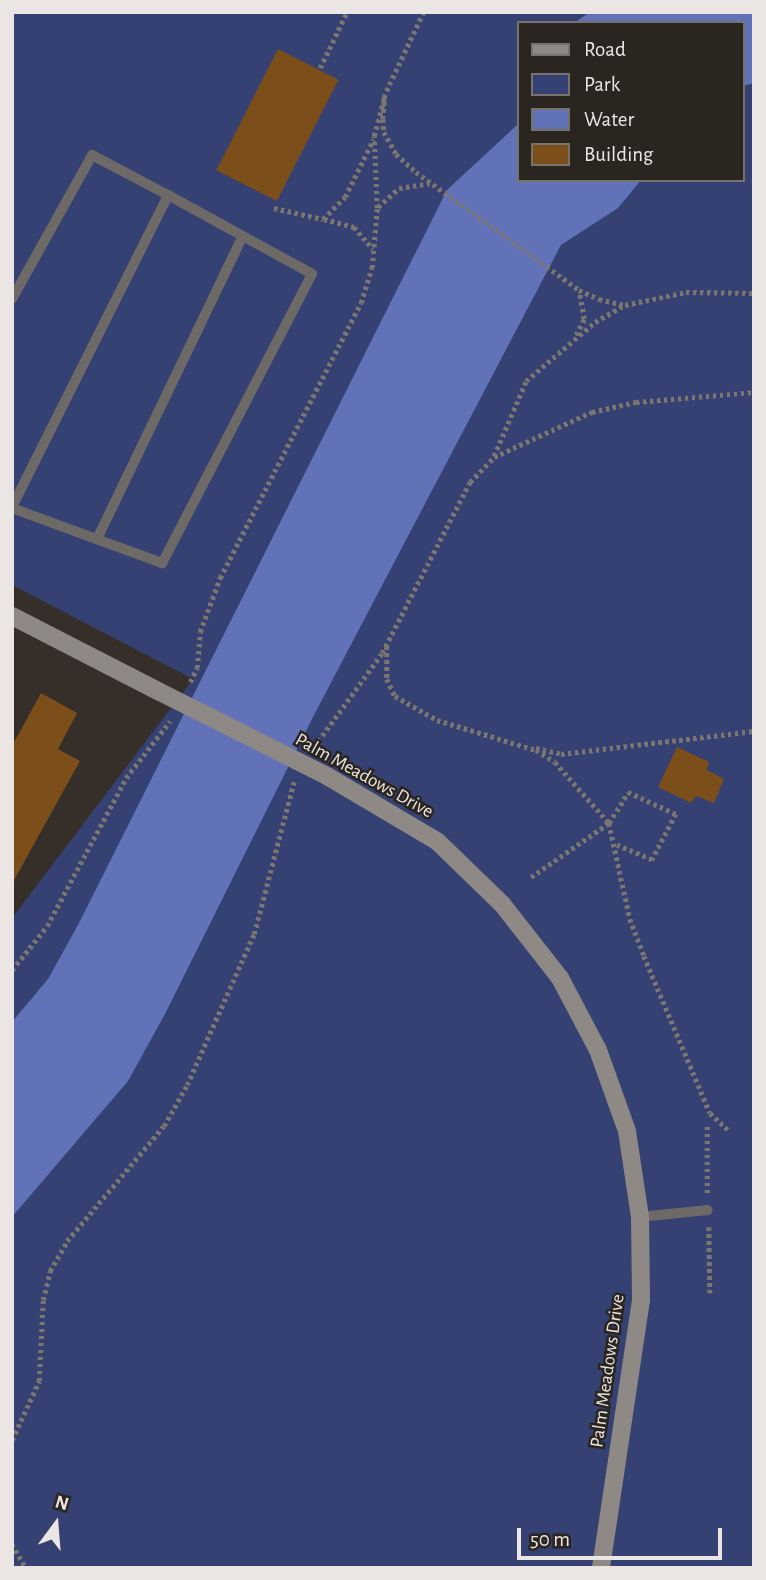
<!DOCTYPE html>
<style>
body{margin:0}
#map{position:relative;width:766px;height:1580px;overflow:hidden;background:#362f29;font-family:"Alegreya Sans",sans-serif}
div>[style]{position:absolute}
.green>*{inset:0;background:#354173}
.water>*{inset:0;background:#6172b9}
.building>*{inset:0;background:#7b4e1a;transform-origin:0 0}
.path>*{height:4.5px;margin-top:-2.25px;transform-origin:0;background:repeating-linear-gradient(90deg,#7c7671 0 3.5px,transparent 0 7px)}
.lane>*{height:10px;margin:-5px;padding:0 5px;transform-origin:5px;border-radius:5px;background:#6c6966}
.secondary>*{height:18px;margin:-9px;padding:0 9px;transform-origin:9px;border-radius:9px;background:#8e8984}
.secondary-bridge>*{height:18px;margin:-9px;padding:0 9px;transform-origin:9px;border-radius:9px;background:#8e8984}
span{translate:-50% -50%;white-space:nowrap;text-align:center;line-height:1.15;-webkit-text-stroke:5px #2b251f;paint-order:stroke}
.street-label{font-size:19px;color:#ebe6e3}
.frame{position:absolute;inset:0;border:14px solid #ebe6e3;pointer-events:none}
.legend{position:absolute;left:517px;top:21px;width:228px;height:161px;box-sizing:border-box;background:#2b251f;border:2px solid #78726d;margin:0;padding:9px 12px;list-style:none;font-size:21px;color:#ebe6e3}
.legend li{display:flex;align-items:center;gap:14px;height:35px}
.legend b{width:35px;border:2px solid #78726d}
.north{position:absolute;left:21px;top:1489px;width:70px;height:70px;-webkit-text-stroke:5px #2b251f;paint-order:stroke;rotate:16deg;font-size:19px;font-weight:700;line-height:28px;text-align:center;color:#ebe6e3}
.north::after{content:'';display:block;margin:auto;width:24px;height:32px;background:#ebe6e3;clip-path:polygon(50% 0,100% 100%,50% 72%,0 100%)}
.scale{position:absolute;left:517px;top:1528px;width:205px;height:32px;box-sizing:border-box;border:4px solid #ebe6e3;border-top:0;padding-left:9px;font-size:21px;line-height:24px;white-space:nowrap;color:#ebe6e3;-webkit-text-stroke:5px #2b251f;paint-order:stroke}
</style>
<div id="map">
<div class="green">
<i style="clip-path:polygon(evenodd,12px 12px,754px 12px,754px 1568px,12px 1568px,12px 918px,193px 679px,12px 585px,12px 12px,519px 23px,743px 23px,743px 180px,519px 180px,519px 23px)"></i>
</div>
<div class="water">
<i style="clip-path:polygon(590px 12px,754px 12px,754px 83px,743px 86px,743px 23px,574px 23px)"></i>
<i style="clip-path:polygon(519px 123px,519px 180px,641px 180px,618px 208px,561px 245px,314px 715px,165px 1014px,128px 1081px,12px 1217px,12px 1022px,48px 979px,79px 923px,447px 190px)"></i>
</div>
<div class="building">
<i style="left:278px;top:49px;width:68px;height:136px;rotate:27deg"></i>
<i style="clip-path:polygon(41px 693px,77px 713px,58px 749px,80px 761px,12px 884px,12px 746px)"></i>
<i style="clip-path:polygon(677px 747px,709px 762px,707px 770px,724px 779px,714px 803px,696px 796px,691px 803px,658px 787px)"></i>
</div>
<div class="path">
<i style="left:424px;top:12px;width:92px;rotate:115.2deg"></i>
<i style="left:385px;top:95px;width:24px;rotate:95deg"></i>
<i style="left:383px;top:119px;width:13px;rotate:86deg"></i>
<i style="left:384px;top:132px;width:25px;rotate:61deg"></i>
<i style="left:396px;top:154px;width:27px;rotate:42deg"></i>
<i style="left:416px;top:172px;width:201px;rotate:35.9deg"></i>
<i style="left:579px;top:290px;width:22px;rotate:24deg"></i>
<i style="left:599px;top:299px;width:27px;rotate:13deg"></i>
<i style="left:625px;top:305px;width:62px;rotate:-12deg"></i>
<i style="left:686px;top:292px;width:68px;rotate:0.8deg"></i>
<i style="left:320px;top:68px;width:62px;rotate:-64.3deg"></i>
<i style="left:378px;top:207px;width:28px;rotate:-42deg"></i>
<i style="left:399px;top:188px;width:31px;rotate:-9deg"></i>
<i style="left:274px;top:208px;width:50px;rotate:12.7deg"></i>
<i style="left:323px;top:219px;width:31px;rotate:-45deg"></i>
<i style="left:345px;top:197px;width:64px;rotate:-63.8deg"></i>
<i style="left:324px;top:219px;width:31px;rotate:15deg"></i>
<i style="left:354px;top:227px;width:29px;rotate:49deg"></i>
<i style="left:576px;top:335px;width:18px;rotate:-63deg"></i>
<i style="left:584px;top:319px;width:28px;rotate:-100deg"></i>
<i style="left:494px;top:456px;width:82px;rotate:-66.9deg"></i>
<i style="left:526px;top:381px;width:91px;rotate:-40.5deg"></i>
<i style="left:595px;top:322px;width:34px;rotate:-30deg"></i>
<i style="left:387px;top:646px;width:33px;rotate:90deg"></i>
<i style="left:387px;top:679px;width:19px;rotate:65deg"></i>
<i style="left:395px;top:696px;width:48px;rotate:29.7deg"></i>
<i style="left:437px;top:720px;width:103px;rotate:16.9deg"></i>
<i style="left:536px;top:750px;width:22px;rotate:32deg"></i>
<i style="left:555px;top:762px;width:81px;rotate:48.5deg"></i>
<i style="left:609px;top:823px;width:98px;rotate:77.7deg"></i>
<i style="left:630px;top:919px;width:40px;rotate:69deg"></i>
<i style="left:644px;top:956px;width:170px;rotate:67.2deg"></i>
<i style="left:710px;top:1113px;width:25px;rotate:43deg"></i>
<i style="left:190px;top:682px;width:16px;rotate:-63deg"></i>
<i style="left:197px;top:668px;width:36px;rotate:-85deg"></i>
<i style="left:200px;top:632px;width:58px;rotate:-69.7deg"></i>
<i style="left:220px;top:578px;width:309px;rotate:-62.9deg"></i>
<i style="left:361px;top:303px;width:37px;rotate:-73deg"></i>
<i style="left:372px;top:268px;width:60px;rotate:-85.2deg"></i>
<i style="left:377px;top:208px;width:72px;rotate:-92.4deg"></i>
<i style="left:374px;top:136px;width:42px;rotate:-75deg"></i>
<i style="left:314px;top:747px;width:116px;rotate:-54.1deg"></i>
<i style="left:382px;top:653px;width:192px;rotate:-62.8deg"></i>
<i style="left:470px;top:482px;width:35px;rotate:-46deg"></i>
<i style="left:494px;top:457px;width:108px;rotate:-24.7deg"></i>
<i style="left:592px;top:412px;width:45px;rotate:-12.8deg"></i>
<i style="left:636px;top:402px;width:118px;rotate:-4.8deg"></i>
<i style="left:536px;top:748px;width:26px;rotate:13deg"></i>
<i style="left:561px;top:754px;width:194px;rotate:-6.8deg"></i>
<i style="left:531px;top:877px;width:95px;rotate:-34.7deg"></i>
<i style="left:609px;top:823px;width:36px;rotate:-58deg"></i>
<i style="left:628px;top:792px;width:53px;rotate:24.6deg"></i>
<i style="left:676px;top:814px;width:52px;rotate:117.6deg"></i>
<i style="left:652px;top:860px;width:38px;rotate:-157deg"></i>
<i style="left:12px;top:970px;width:56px;rotate:-51.5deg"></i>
<i style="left:47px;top:926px;width:168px;rotate:-61.9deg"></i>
<i style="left:126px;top:778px;width:72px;rotate:-52.3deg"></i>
<i style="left:707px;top:1193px;width:69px;rotate:-90deg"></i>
<i style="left:709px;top:1227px;width:66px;rotate:89.1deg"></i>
<i style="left:12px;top:1440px;width:65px;rotate:-65.4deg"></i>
<i style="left:39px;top:1381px;width:81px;rotate:-87.2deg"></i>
<i style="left:43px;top:1300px;width:30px;rotate:-76deg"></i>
<i style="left:50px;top:1271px;width:34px;rotate:-60deg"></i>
<i style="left:67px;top:1241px;width:150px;rotate:-49.9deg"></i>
<i style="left:164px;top:1126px;width:47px;rotate:-60.7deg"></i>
<i style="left:187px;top:1085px;width:165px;rotate:-66.1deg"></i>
<i style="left:254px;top:934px;width:157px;rotate:-75.3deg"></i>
<i style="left:12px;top:1544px;width:28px;rotate:60deg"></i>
</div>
<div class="lane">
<i style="left:12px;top:299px;width:165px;rotate:-60.9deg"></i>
<i style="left:92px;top:155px;width:86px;rotate:27.8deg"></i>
<i style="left:12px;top:507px;width:349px;rotate:-63.4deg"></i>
<i style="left:168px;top:195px;width:164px;rotate:28.7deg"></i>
<i style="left:312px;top:274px;width:326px;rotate:117.4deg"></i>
<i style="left:162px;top:563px;width:160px;rotate:-159.9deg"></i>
<i style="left:97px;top:539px;width:336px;rotate:-64.3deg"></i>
<i style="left:640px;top:1217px;width:68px;rotate:-5.9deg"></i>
</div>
<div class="secondary">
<i style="left:12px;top:616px;width:166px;rotate:27.2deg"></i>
<i style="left:327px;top:776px;width:129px;rotate:30.7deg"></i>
<i style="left:438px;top:842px;width:89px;rotate:44.1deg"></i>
<i style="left:502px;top:904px;width:94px;rotate:51.9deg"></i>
<i style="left:560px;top:978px;width:81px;rotate:62.2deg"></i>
<i style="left:598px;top:1050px;width:86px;rotate:70.3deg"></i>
<i style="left:627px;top:1131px;width:87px;rotate:81.4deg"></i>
<i style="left:640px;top:1217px;width:83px;rotate:89.3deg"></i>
<i style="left:641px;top:1300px;width:271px;rotate:98.5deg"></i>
</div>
<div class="secondary-bridge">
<i style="left:160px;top:692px;width:187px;rotate:26.7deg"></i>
</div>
<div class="street-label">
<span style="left:364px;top:776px;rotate:29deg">Palm Meadows Drive</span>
<span style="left:608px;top:1371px;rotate:-82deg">Palm Meadows Drive</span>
</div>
<div class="frame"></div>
<ul class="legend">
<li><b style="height:9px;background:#8e8984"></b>Road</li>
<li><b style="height:19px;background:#354173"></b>Park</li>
<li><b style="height:19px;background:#6172b9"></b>Water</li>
<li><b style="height:19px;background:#7b4e1a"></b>Building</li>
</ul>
<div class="north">N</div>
<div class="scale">50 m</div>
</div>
